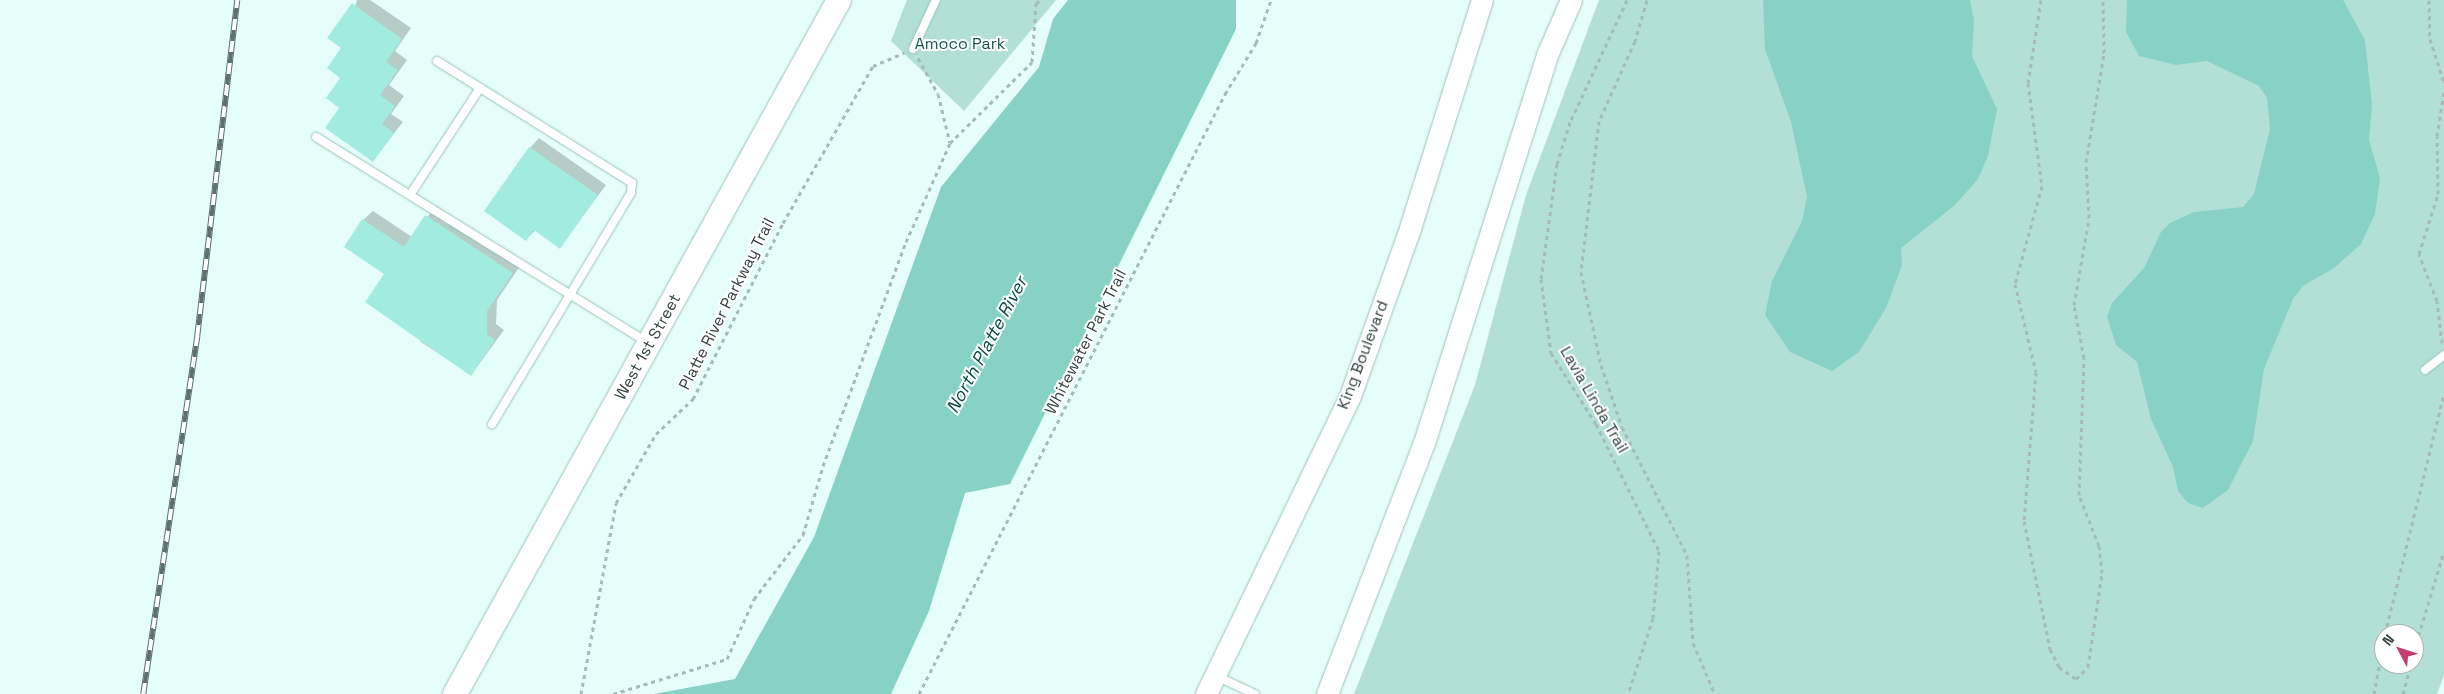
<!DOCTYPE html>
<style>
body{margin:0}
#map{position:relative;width:2444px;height:694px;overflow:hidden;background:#e5fef9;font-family:"Space Grotesk",sans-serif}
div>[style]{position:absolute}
.green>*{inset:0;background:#b2e0d7}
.water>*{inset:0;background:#88d2c5}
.shadow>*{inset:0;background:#0003}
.building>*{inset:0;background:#a2ecdf}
.path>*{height:3px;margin-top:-1.5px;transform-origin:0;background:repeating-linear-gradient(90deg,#a5bbb7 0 4px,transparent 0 8px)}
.roads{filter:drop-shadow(0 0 1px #9ac2bb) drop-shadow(0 0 1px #9ac2bb)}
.lane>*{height:8px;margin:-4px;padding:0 4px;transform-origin:4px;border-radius:4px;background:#fff}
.secondary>*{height:21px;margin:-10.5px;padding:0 10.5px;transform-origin:10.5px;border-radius:10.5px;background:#fff}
.primary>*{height:24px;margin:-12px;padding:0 12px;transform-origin:12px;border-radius:12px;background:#fff}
.rail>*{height:5.5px;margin-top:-2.75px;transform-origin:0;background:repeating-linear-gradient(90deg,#fff 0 11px,#5d706d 0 22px);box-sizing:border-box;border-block:1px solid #5d706d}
span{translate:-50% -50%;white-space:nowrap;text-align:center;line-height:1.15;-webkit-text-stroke:4px #fff;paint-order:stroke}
.park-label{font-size:16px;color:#17564d}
.street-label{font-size:16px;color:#30413e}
.water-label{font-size:18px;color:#064b42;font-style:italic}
.north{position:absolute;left:2374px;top:624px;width:50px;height:50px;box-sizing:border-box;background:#fff;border:1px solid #acb3b2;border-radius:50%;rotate:310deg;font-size:14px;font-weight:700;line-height:20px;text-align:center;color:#30413e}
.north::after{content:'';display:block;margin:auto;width:18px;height:22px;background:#c73c6f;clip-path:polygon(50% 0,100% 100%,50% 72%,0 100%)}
</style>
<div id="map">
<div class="green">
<i style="clip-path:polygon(907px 0,1056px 0,964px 111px,891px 41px)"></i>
<i style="clip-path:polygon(evenodd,1599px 0,2444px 0,2444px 675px,2437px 694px,1354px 694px,1475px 385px,1526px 195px,1599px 0,2384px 634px,2414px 634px,2414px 664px,2384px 664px,2384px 634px)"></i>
</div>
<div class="water">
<i style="clip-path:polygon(1068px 0,1236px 0,1236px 29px,1010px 484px,965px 493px,929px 611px,891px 694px,654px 694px,735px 679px,814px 537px,941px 187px,1039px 67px,1053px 19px)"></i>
<i style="clip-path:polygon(1763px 0,1970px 0,1974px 20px,1972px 56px,1997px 109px,1988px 156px,1978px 179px,1955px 205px,1901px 248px,1902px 265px,1886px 308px,1859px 352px,1832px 371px,1790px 352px,1765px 315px,1772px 281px,1802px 221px,1807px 197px,1791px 122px,1765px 49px)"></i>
<i style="clip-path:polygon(2127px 0,2343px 0,2365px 40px,2372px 105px,2369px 140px,2380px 178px,2375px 214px,2361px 244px,2334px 268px,2303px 286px,2293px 299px,2264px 369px,2253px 441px,2228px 490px,2203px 508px,2188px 503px,2178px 491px,2173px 467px,2151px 419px,2137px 362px,2116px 345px,2107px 317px,2112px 303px,2144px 268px,2161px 232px,2170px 223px,2194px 212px,2243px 207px,2254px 194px,2270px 129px,2267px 98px,2259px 86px,2207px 61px,2176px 65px,2139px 56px,2126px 32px)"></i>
</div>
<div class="shadow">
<i style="clip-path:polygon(357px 0,370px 0,411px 28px,395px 51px,407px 60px,389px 85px,404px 96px,391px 114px,403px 122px,373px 160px,341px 107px,343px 48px)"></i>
<i style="clip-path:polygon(539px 138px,606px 185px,560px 247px,536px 230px,526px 239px,530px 148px)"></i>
<i style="clip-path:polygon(436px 206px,522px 263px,497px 300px,496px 324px,504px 330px,471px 375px,421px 342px,363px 220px,373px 211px,412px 237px)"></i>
</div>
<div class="building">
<i style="clip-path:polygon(352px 3px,402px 39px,386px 62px,398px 70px,380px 95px,395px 106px,382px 124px,394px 133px,373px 162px,325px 128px,339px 108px,326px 98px,340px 78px,327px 68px,341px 48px,327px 38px)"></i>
<i style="clip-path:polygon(529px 147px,598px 195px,560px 249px,534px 230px,526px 241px,484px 211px)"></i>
<i style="clip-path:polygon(425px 215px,513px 273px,487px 311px,487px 334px,495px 340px,471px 376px,365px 302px,384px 274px,344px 247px,362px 219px,404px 247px)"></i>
</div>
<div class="path">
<i style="left:1627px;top:0;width:135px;rotate:115deg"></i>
<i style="left:1570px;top:122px;width:44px;rotate:107.2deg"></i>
<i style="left:1557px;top:164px;width:116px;rotate:97.9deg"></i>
<i style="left:1541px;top:279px;width:75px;rotate:82.3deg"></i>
<i style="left:1551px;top:353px;width:84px;rotate:57.6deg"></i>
<i style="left:1596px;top:424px;width:142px;rotate:63.6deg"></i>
<i style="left:1659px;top:551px;width:67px;rotate:95.1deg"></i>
<i style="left:1653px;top:618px;width:80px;rotate:108.2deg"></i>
<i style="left:1647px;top:0;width:43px;rotate:106.3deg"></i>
<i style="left:1635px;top:41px;width:88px;rotate:114.2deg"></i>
<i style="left:1599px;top:121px;width:152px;rotate:96.8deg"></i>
<i style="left:1581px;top:272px;width:95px;rotate:77.9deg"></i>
<i style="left:1601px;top:365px;width:65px;rotate:71.3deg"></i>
<i style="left:1622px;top:427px;width:144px;rotate:63.1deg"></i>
<i style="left:1687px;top:555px;width:88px;rotate:86.1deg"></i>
<i style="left:1693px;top:643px;width:56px;rotate:66.7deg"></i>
<i style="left:2041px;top:0;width:84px;rotate:98.9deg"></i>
<i style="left:2028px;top:83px;width:104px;rotate:82.3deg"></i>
<i style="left:2042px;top:186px;width:102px;rotate:105.4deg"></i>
<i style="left:2015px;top:284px;width:90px;rotate:76.6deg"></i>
<i style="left:2036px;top:372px;width:149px;rotate:94.6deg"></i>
<i style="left:2024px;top:521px;width:131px;rotate:78.5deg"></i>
<i style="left:2050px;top:649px;width:20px;rotate:63deg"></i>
<i style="left:2059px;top:667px;width:21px;rotate:35deg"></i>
<i style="left:2076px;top:679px;width:17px;rotate:-45deg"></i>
<i style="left:2088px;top:667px;width:95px;rotate:-81.5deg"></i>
<i style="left:2102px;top:573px;width:27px;rotate:-96deg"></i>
<i style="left:2099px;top:546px;width:55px;rotate:-111.4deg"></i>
<i style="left:2079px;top:495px;width:137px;rotate:-87.9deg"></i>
<i style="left:2084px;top:358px;width:54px;rotate:-100.7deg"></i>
<i style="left:2074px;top:305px;width:88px;rotate:-80.2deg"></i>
<i style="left:2089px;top:218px;width:56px;rotate:-93.1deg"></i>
<i style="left:2086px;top:162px;width:110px;rotate:-80.6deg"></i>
<i style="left:2104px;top:53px;width:53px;rotate:-91.1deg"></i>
<i style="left:2429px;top:0;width:39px;rotate:89deg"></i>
<i style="left:2430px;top:39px;width:46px;rotate:72.3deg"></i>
<i style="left:918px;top:58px;width:41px;rotate:60.9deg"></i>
<i style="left:938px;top:94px;width:50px;rotate:76.2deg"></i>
<i style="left:2442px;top:343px;width:42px;rotate:-96.8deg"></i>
<i style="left:2437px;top:301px;width:50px;rotate:-111deg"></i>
<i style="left:2419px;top:254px;width:63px;rotate:-72.4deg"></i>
<i style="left:2438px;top:194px;width:58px;rotate:-91deg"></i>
<i style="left:2437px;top:136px;width:45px;rotate:-81deg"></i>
<i style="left:2385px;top:634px;width:247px;rotate:-76.2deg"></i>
<i style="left:2414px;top:651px;width:104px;rotate:-73.3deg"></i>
<i style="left:581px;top:694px;width:194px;rotate:-79.6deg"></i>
<i style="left:616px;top:503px;width:80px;rotate:-59.9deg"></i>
<i style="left:656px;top:434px;width:51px;rotate:-43.4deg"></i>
<i style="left:693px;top:399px;width:198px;rotate:-62.9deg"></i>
<i style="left:783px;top:223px;width:181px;rotate:-60.2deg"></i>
<i style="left:873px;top:66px;width:34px;rotate:-23deg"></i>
<i style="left:613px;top:694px;width:119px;rotate:-17.1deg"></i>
<i style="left:727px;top:659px;width:66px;rotate:-65.8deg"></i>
<i style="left:754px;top:599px;width:81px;rotate:-52.6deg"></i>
<i style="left:803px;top:535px;width:72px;rotate:-73.8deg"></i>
<i style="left:823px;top:466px;width:239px;rotate:-69.7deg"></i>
<i style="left:906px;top:242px;width:108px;rotate:-66deg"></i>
<i style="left:950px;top:143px;width:115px;rotate:-44.6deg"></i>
<i style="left:1032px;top:62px;width:59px;rotate:-86.1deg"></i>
<i style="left:1036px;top:3px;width:6px;rotate:-31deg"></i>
<i style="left:919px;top:694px;width:674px;rotate:-62.98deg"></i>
<i style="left:1225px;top:94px;width:60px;rotate:-58.7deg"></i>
<i style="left:1256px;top:43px;width:46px;rotate:-70.8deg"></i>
<i style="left:2374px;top:694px;width:56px;rotate:-79.7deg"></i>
<i style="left:2403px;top:694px;width:31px;rotate:-75deg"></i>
</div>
<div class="roads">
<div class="lane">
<i style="left:913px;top:49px;width:54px;rotate:-64.9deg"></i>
<i style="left:437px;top:61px;width:230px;rotate:32deg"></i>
<i style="left:632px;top:183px;width:10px;rotate:96deg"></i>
<i style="left:631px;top:193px;width:270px;rotate:121deg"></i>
<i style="left:316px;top:137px;width:388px;rotate:31.8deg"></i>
<i style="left:410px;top:195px;width:128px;rotate:-56.8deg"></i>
<i style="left:2425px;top:370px;width:24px;rotate:-38deg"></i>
<i style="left:1216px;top:676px;width:43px;rotate:24.8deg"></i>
</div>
<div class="secondary">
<i style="left:1206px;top:694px;width:331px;rotate:-64.2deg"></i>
<i style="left:1350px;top:396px;width:178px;rotate:-70.3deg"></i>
<i style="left:1410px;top:228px;width:239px;rotate:-72.5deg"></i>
<i style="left:1327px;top:694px;width:269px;rotate:-68.9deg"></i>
<i style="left:1424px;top:443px;width:407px;rotate:-72.4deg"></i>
<i style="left:1547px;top:55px;width:60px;rotate:-66.4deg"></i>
</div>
<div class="primary">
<i style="left:455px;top:694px;width:793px;rotate:-61.04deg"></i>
</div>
</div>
<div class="rail">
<i style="left:143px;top:694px;width:362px;rotate:-81.4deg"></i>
<i style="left:197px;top:336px;width:338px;rotate:-83.2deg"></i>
</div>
<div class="park-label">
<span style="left:960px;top:44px">Amoco Park</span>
</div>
<div class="street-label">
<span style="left:727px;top:304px;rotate:-63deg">Platte River Parkway Trail</span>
<span style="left:1086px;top:342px;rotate:-63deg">Whitewater Park Trail</span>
<span style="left:648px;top:347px;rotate:-61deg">West 1st Street</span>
<span style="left:1363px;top:355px;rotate:-69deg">King Boulevard</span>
<span style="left:1594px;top:400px;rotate:60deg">Lavia Linda Trail</span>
</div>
<div class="water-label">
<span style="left:987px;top:345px;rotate:-62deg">North Platte River</span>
</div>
<div class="north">N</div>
</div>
